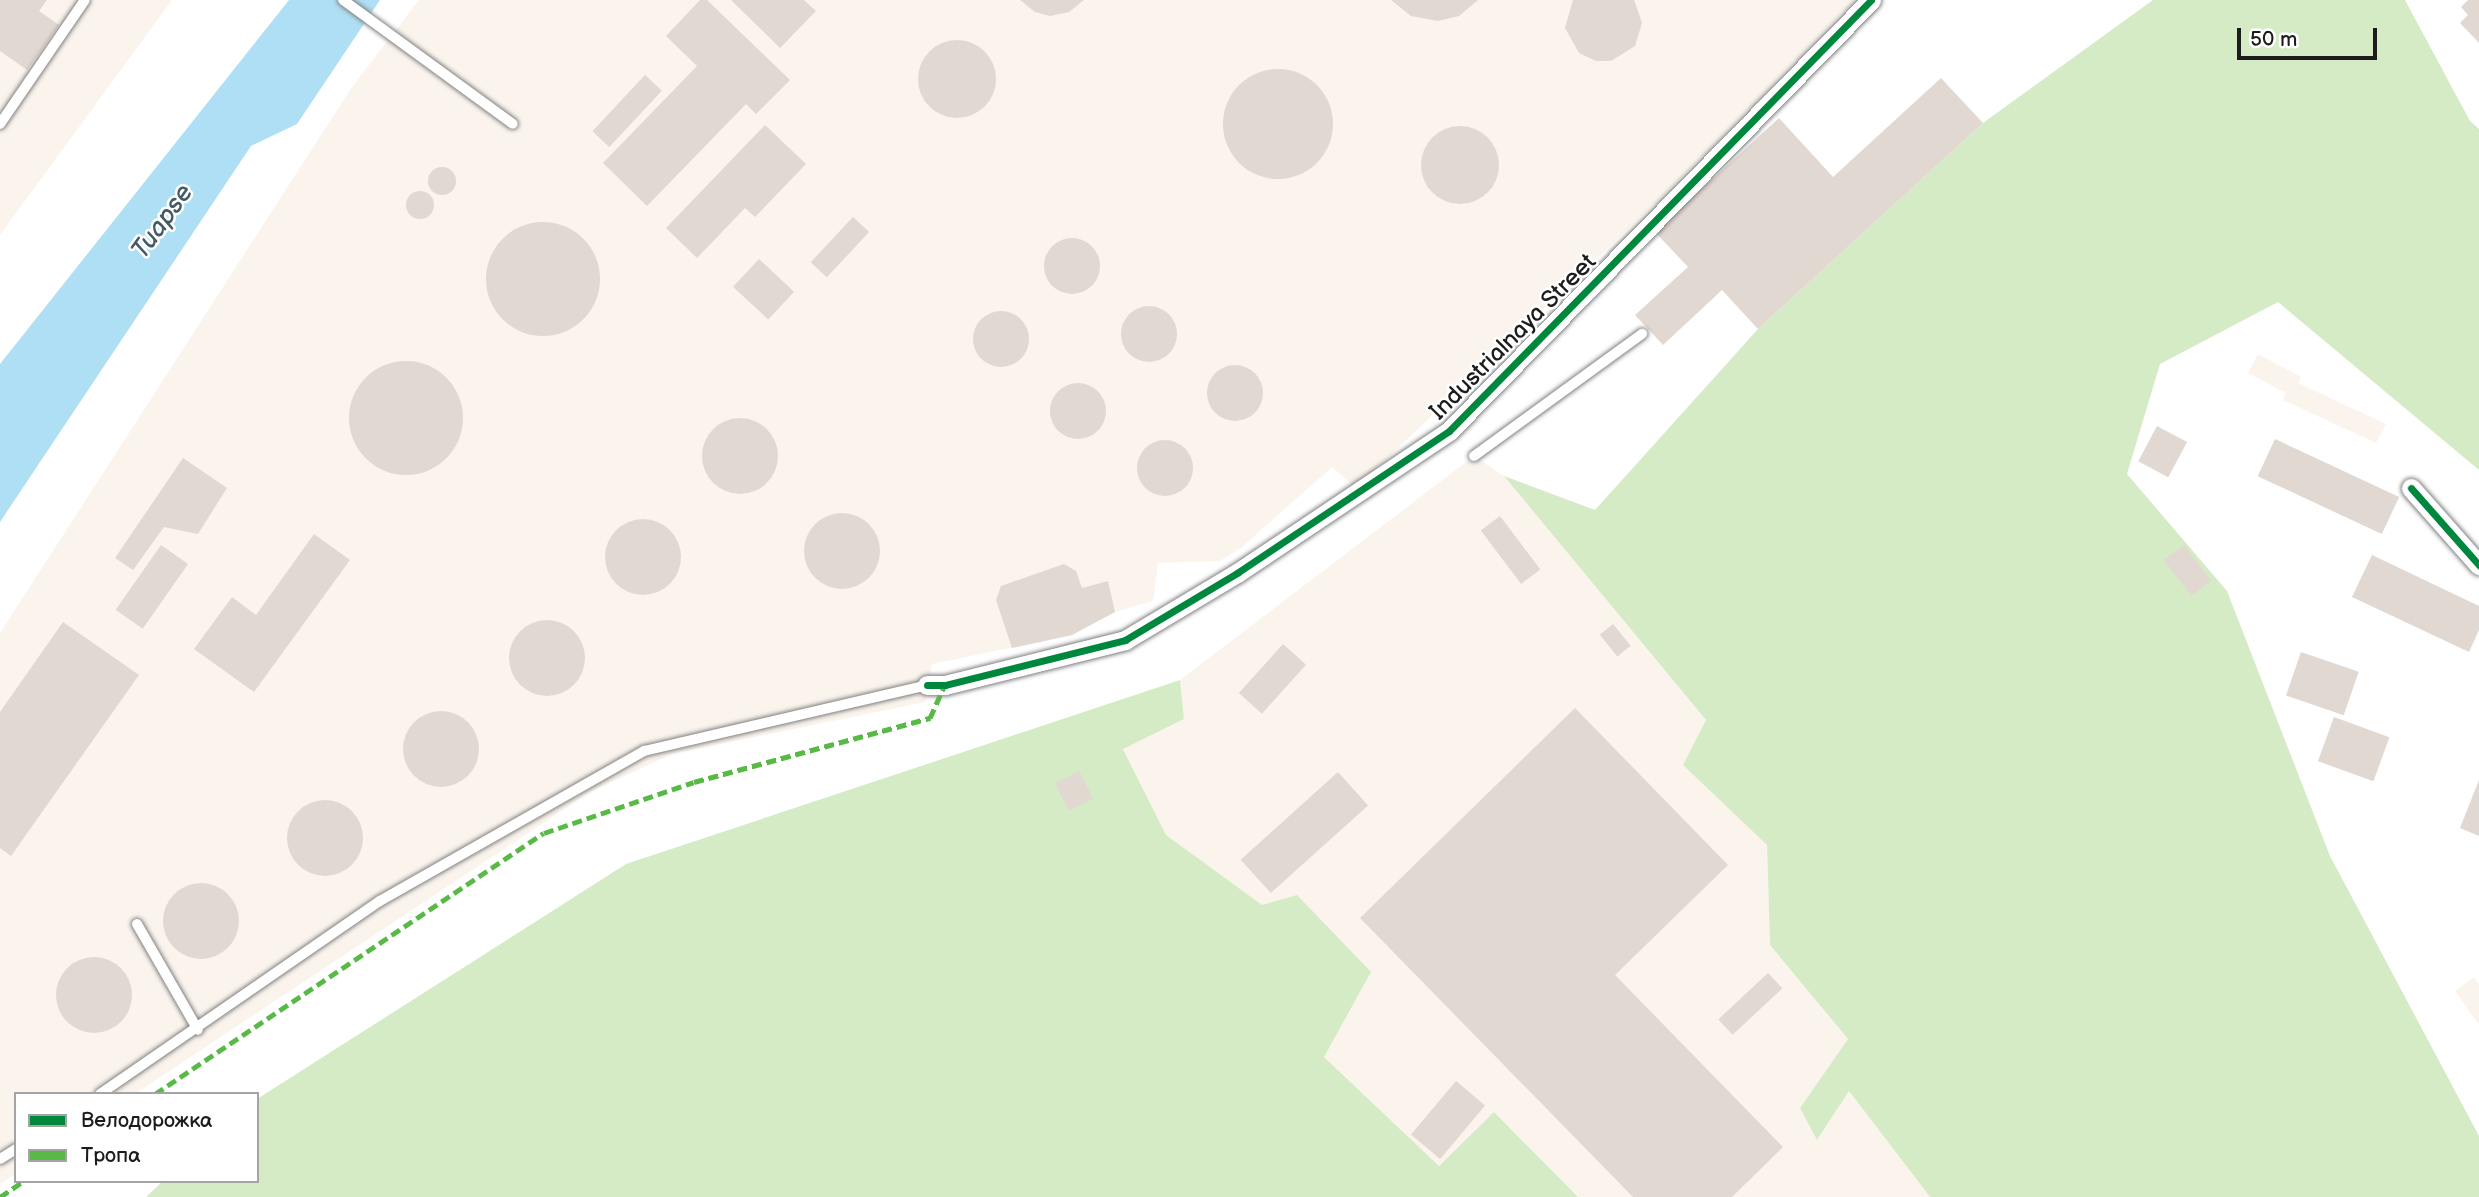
<!DOCTYPE html>
<meta charset="utf-8">
<style>
body{margin:0}
#map{position:relative;width:2479px;height:1197px;overflow:hidden;background:#fff;font-family:"Balsamiq Sans",sans-serif}
div>[style]{position:absolute}
.built>*{inset:0;background:#faf4ed}
.green>*{inset:0;background:#d5ebc6}
.water>*{inset:0;background:#afdff4}
.building>*{inset:0;background:#e0d8d1;transform-origin:0 0}
.round{border-radius:50%}
.roads{filter:drop-shadow(0 0 2px #828282) drop-shadow(0 0 2px #828282)}
.lane>*{height:10px;margin:-5px;padding:0 5px;transform-origin:5px;border-radius:5px;background:#fff}
.street>*{height:19px;margin:-9.5px;padding:0 9.5px;transform-origin:9.5px;border-radius:9.5px;background:#fff}
.quiet>*{height:5px;margin-top:-2.5px;transform-origin:0;background:repeating-linear-gradient(90deg,#58b947 0 10px,transparent 0 15px)}
.cycleway>*{height:7px;margin:-3.5px;padding:0 3.5px;transform-origin:3.5px;border-radius:3.5px;background:#00873e}
span{translate:-50% -50%;white-space:nowrap;text-align:center;line-height:1.15;-webkit-text-stroke:5px #fff;paint-order:stroke}
.street-label{font-size:24px;color:#1c1c1c}
.water-label{font-size:26px;color:#445b66;font-style:italic}
.legend{position:absolute;left:14px;top:1092px;width:245px;height:91px;box-sizing:border-box;background:#fff;border:2px solid #a4a4a4;margin:0;padding:9px 12px;list-style:none;font-size:21px;color:#1c1c1c}
.legend li{display:flex;align-items:center;gap:14px;height:35px}
.legend b{width:35px;border:2px solid #a4a4a4}
.scale{position:absolute;left:2237px;top:28px;width:140px;height:32px;box-sizing:border-box;border:4px solid #1c1c1c;border-top:0;padding-left:9px;font-size:21px;line-height:24px;white-space:nowrap;color:#1c1c1c;-webkit-text-stroke:5px #fff;paint-order:stroke}
</style>
<div id="map">
<div class="built">
<i style="clip-path:polygon(0 0,172px 0,0 235px)"></i>
<i style="clip-path:polygon(419px 0,1855px 0,1678px 181px,1356px 488px,1332px 467px,1242px 547px,1220px 561px,1158px 563px,1153px 601px,1115px 612px,1072px 635px,932px 664px,925px 702px,672px 754px,590px 792px,135px 1094px,16px 1094px,16px 1174px,0 1184px,0 633px,352px 87px)"></i>
<i style="clip-path:polygon(2258px 354px,2301px 377px,2298px 383px,2386px 424px,2376px 443px,2283px 400px,2286px 393px,2248px 373px)"></i>
<i style="clip-path:polygon(1474px 456px,1504px 476px,1706px 720px,1684px 765px,1767px 845px,1770px 945px,1848px 1039px,1800px 1108px,1818px 1139px,1849px 1091px,1930px 1197px,1578px 1197px,1494px 1112px,1439px 1166px,1324px 1057px,1262px 906px,1166px 835px,1123px 748px,1184px 719px,1180px 680px)"></i>
<i style="clip-path:polygon(2474px 977px,2479px 984px,2479px 1025px,2455px 991px)"></i>
</div>
<div class="green">
<i style="clip-path:polygon(2153px 0,2405px 0,2470px 121px,2479px 129px,2479px 470px,2278px 302px,2160px 364px,2127px 474px,2227px 591px,2330px 856px,2479px 1136px,2479px 1197px,1930px 1197px,1849px 1091px,1817px 1140px,1800px 1108px,1848px 1039px,1770px 945px,1767px 845px,1683px 765px,1706px 720px,1504px 476px,1595px 510px,1758px 329px,1983px 123px)"></i>
<i style="clip-path:polygon(1180px 680px,1184px 719px,1123px 749px,1166px 835px,1262px 905px,1297px 895px,1371px 972px,1324px 1057px,1439px 1166px,1494px 1112px,1578px 1197px,146px 1197px,163px 1181px,257px 1181px,257px 1099px,626px 864px)"></i>
</div>
<div class="water">
<i style="clip-path:polygon(289px 0,380px 0,297px 124px,251px 146px,0 522px,0 364px)"></i>
</div>
<div class="building">
<i style="clip-path:polygon(0 0,47px 0,39px 11px,59px 25px,27px 70px,0 51px)"></i>
<i style="clip-path:polygon(700px 0,707px 0,790px 80px,756px 114px,746px 104px,647px 206px,603px 163px,697px 66px,666px 36px)"></i>
<i style="clip-path:polygon(731px 0,804px 0,816px 11px,780px 48px)"></i>
<i style="clip-path:polygon(1020px 0,1084px 0,1069px 12px,1050px 16px,1035px 12px)"></i>
<i style="clip-path:polygon(1391px 0,1478px 0,1459px 16px,1438px 21px,1411px 16px)"></i>
<i style="clip-path:polygon(1573px 0,1634px 0,1642px 23px,1635px 46px,1611px 61px,1596px 61px,1579px 53px,1565px 28px)"></i>
<i style="clip-path:polygon(2468px 0,2479px 0,2479px 43px,2460px 23px,2468px 15px,2461px 7px)"></i>
<i class="round" style="left:918px;top:40px;width:78px;height:78px"></i>
<i class="round" style="left:1223px;top:69px;width:110px;height:110px"></i>
<i style="left:645px;top:75px;width:23px;height:77px;rotate:43deg"></i>
<i style="clip-path:polygon(1941px 78px,1983px 123px,1758px 329px,1722px 290px,1663px 345px,1635px 315px,1688px 267px,1655px 232px,1779px 118px,1833px 177px)"></i>
<i style="clip-path:polygon(765px 125px,806px 164px,755px 217px,745px 208px,697px 258px,666px 228px)"></i>
<i class="round" style="left:1421px;top:126px;width:78px;height:78px"></i>
<i class="round" style="left:428px;top:167px;width:28px;height:28px"></i>
<i class="round" style="left:406px;top:191px;width:28px;height:28px"></i>
<i style="left:853px;top:217px;width:22px;height:62px;rotate:43deg"></i>
<i class="round" style="left:486px;top:222px;width:114px;height:114px"></i>
<i class="round" style="left:1044px;top:238px;width:56px;height:56px"></i>
<i style="left:759px;top:259px;width:48px;height:38px;rotate:43deg"></i>
<i class="round" style="left:1121px;top:306px;width:56px;height:56px"></i>
<i class="round" style="left:973px;top:311px;width:56px;height:56px"></i>
<i class="round" style="left:349px;top:361px;width:114px;height:114px"></i>
<i class="round" style="left:1207px;top:365px;width:56px;height:56px"></i>
<i class="round" style="left:1050px;top:383px;width:56px;height:56px"></i>
<i class="round" style="left:702px;top:418px;width:76px;height:76px"></i>
<i style="left:2157px;top:426px;width:34px;height:40px;rotate:28deg"></i>
<i style="left:2275px;top:439px;width:137px;height:41px;rotate:25deg"></i>
<i class="round" style="left:1137px;top:440px;width:56px;height:56px"></i>
<i style="clip-path:polygon(183px 458px,227px 488px,198px 534px,164px 527px,133px 570px,115px 558px)"></i>
<i class="round" style="left:804px;top:513px;width:76px;height:76px"></i>
<i style="left:1500px;top:516px;width:67px;height:24px;rotate:53deg"></i>
<i class="round" style="left:605px;top:519px;width:76px;height:76px"></i>
<i style="clip-path:polygon(314px 534px,350px 560px,254px 692px,194px 649px,232px 597px,256px 615px)"></i>
<i style="left:161px;top:545px;width:33px;height:79px;rotate:35deg"></i>
<i style="left:2184px;top:545px;width:45px;height:25px;rotate:53deg"></i>
<i style="clip-path:polygon(2372px 555px,2479px 606px,2479px 630px,2469px 652px,2352px 597px)"></i>
<i style="clip-path:polygon(1064px 564px,1076px 571px,1082px 588px,1108px 581px,1115px 612px,1072px 635px,1012px 648px,996px 600px,1001px 586px)"></i>
<i class="round" style="left:509px;top:620px;width:76px;height:76px"></i>
<i style="clip-path:polygon(63px 622px,139px 675px,11px 856px,0 848px,0 712px)"></i>
<i style="left:1613px;top:624px;width:28px;height:17px;rotate:51deg"></i>
<i style="left:1283px;top:644px;width:31px;height:66px;rotate:42deg"></i>
<i style="left:2301px;top:652px;width:61px;height:46px;rotate:19deg"></i>
<i style="clip-path:polygon(1575px 708px,1728px 865px,1615px 975px,1783px 1147px,1732px 1197px,1633px 1197px,1360px 918px)"></i>
<i class="round" style="left:403px;top:711px;width:76px;height:76px"></i>
<i style="left:2334px;top:717px;width:59px;height:47px;rotate:20deg"></i>
<i style="left:1079px;top:771px;width:31px;height:27px;rotate:63deg"></i>
<i style="left:1338px;top:772px;width:45px;height:131px;rotate:48deg"></i>
<i style="clip-path:polygon(2479px 780px,2479px 836px,2460px 828px)"></i>
<i class="round" style="left:287px;top:800px;width:76px;height:76px"></i>
<i class="round" style="left:163px;top:883px;width:76px;height:76px"></i>
<i class="round" style="left:56px;top:957px;width:76px;height:76px"></i>
<i style="left:1768px;top:973px;width:21px;height:68px;rotate:47deg"></i>
<i style="left:1456px;top:1081px;width:38px;height:70px;rotate:40deg"></i>
</div>
<div class="roads">
<div class="lane">
<i style="left:343px;top:0;width:210px;rotate:36.1deg"></i>
<i style="left:0;top:124px;width:150px;rotate:-55.6deg"></i>
<i style="left:1474px;top:456px;width:208px;rotate:-36deg"></i>
<i style="left:137px;top:924px;width:122px;rotate:60.1deg"></i>
<i style="left:100px;top:1094px;width:340px;rotate:-34.6deg"></i>
<i style="left:380px;top:901px;width:304px;rotate:-29.6deg"></i>
<i style="left:644px;top:751px;width:291px;rotate:-13.1deg"></i>
<i style="left:0;top:1159px;width:19px;rotate:-32deg"></i>
</div>
<div class="street">
<i style="left:2411px;top:488px;width:103px;rotate:48.6deg"></i>
<i style="left:927px;top:685px;width:18px"></i>
<i style="left:945px;top:685px;width:186px;rotate:-14deg"></i>
<i style="left:1125px;top:640px;width:131px;rotate:-30.9deg"></i>
<i style="left:1237px;top:573px;width:255px;rotate:-33.8deg"></i>
<i style="left:1449px;top:431px;width:603px;rotate:-45.6deg"></i>
</div>
</div>
<div class="quiet">
<i style="left:155px;top:1094px;width:468px;rotate:-33.9deg"></i>
<i style="left:544px;top:833px;width:158px;rotate:-18.8deg"></i>
<i style="left:694px;top:782px;width:245px;rotate:-15.2deg"></i>
<i style="left:930px;top:718px;width:36px;rotate:-66deg"></i>
<i style="left:0;top:1197px;width:29px;rotate:-34deg"></i>
</div>
<div class="cycleway">
<i style="left:2411px;top:488px;width:103px;rotate:48.6deg"></i>
<i style="left:927px;top:685px;width:18px"></i>
<i style="left:945px;top:685px;width:186px;rotate:-14deg"></i>
<i style="left:1125px;top:640px;width:131px;rotate:-30.9deg"></i>
<i style="left:1237px;top:573px;width:255px;rotate:-33.8deg"></i>
<i style="left:1449px;top:431px;width:603px;rotate:-45.6deg"></i>
</div>
<div class="street-label">
<span style="left:1513px;top:337px;rotate:-45deg">Industrialnaya Street</span>
</div>
<div class="water-label">
<span style="left:163px;top:222px;rotate:-54deg">Tuapse</span>
</div>
<ul class="legend">
<li><b style="height:9px;background:#00873e"></b>Велодорожка</li>
<li><b style="height:9px;background:#58b947"></b>Тропа</li>
</ul>
<div class="scale">50 m</div>
</div>
